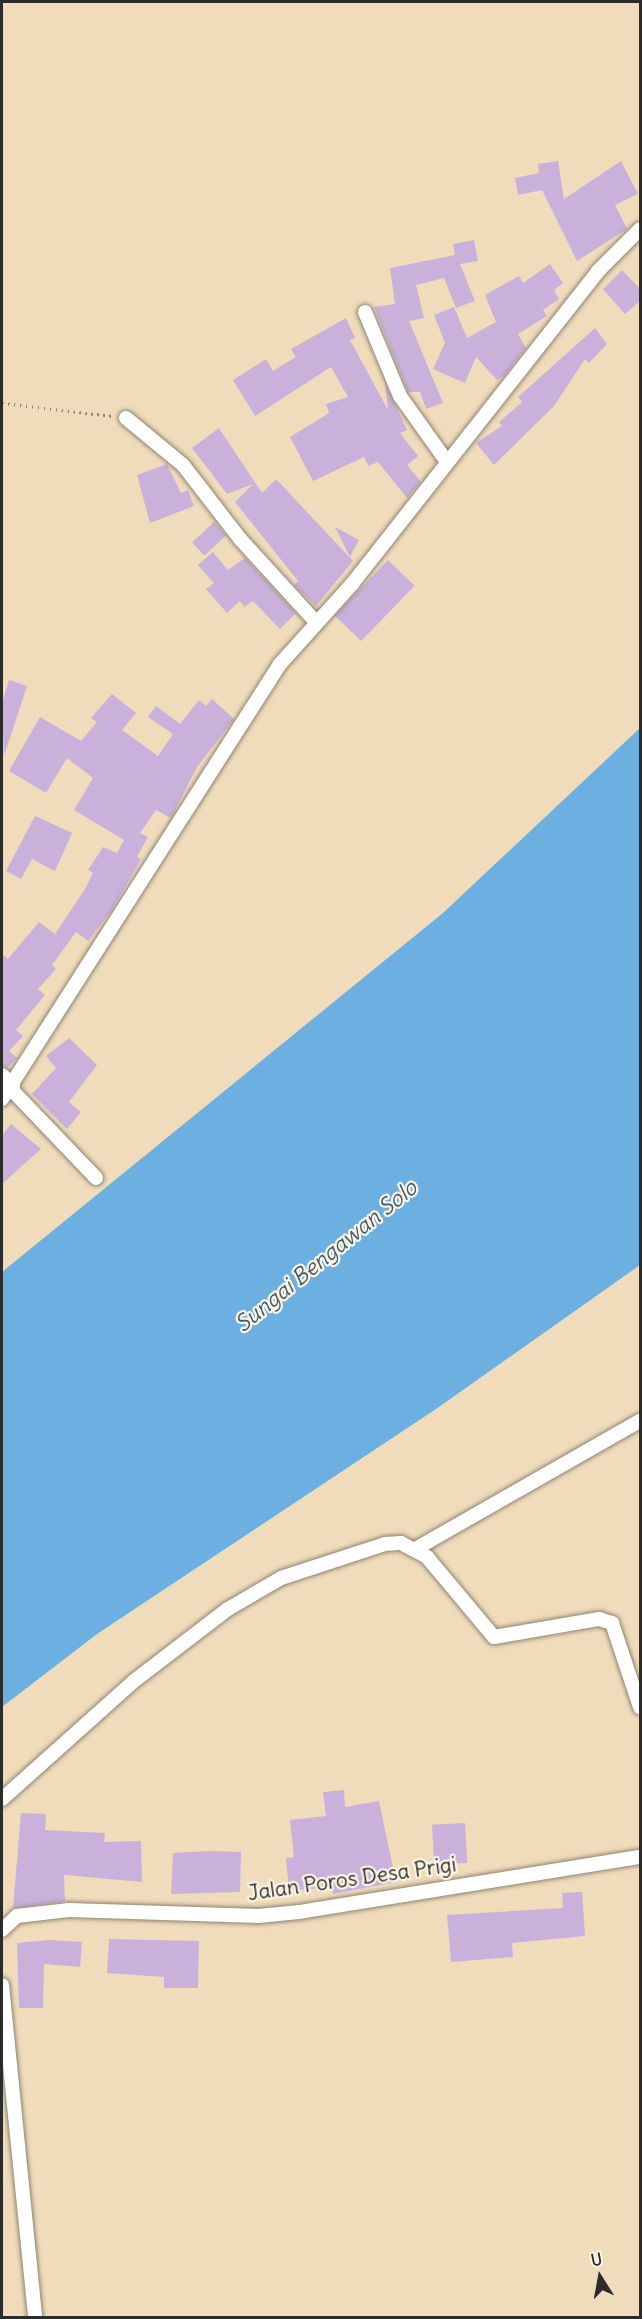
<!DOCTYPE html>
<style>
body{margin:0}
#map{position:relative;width:642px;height:2319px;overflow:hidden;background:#f0dcbb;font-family:Delius,sans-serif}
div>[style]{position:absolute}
.water>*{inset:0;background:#6bb0e1}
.building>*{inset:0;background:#c9b1db;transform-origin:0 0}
.path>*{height:3px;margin-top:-1.5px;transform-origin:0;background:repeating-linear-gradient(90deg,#8e8473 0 1.5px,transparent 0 6px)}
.roads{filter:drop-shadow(0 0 2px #8e8473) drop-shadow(0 0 2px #8e8473)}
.minor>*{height:14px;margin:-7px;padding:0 7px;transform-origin:7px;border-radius:7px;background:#fff}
span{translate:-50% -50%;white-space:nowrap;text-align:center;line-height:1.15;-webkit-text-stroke:4.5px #fcf5e5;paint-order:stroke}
.street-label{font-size:21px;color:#2b2b2b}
.water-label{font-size:22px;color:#415a6b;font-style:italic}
.frame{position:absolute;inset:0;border:3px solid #2b2b2b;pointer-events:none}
.north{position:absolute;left:570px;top:2247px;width:60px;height:60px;-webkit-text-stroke:4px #fcf5e5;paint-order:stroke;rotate:349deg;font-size:16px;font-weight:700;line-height:24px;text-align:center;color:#2b2b2b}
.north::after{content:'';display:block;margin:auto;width:21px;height:27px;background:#2b2b2b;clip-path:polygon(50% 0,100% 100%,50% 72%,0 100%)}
</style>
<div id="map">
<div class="water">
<i style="clip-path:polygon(640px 728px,640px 1265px,436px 1409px,97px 1634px,2px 1707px,2px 1272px,443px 913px)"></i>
</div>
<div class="building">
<i style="clip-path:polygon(558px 161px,564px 199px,621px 161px,638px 194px,615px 205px,627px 229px,577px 261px,542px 190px,518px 195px,515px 178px,539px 173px,538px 164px)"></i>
<i style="clip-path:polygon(474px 240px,478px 261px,460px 264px,475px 301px,456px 308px,444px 278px,416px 285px,424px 318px,409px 321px,443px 403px,426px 409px,420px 392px,408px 392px,374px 307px,395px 304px,390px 268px,455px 255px,453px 244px)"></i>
<i style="clip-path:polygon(550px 264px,563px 283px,554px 290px,559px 299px,543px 310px,547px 316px,518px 334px,526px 348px,504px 376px,497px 380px,476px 357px,465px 383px,433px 369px,445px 343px,434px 315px,454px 307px,467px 338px,496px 322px,485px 295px,519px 276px,523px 283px)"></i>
<i style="clip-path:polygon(622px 270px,640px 289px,640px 301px,625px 314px,603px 289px)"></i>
<i style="clip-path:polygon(346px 318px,355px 338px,350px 340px,388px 410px,385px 383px,407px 430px,400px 433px,418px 456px,407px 465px,421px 482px,407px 498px,378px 462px,368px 466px,364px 457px,313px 481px,290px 437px,329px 413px,326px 404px,348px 397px,331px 367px,255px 416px,233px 380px,266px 359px,273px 371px,296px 357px,291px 349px)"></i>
<i style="clip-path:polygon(595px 328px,607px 344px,589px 363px,585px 359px,554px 406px,494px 465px,476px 443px,502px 426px,499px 422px,522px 402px,518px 397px)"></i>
<i style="clip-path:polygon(219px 428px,262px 493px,276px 479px,353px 561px,316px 606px,294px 585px,298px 581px,235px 502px,253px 484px,227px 494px,192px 448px)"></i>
<i style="clip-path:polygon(167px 464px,181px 493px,188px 490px,194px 506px,150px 523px,137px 475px)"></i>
<i style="left:214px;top:522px;width:18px;height:30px;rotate:47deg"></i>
<i style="clip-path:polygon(335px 527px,359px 540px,350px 557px)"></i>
<i style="clip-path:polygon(213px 552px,228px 570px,245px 558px,296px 613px,280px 629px,253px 601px,244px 607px,240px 601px,227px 613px,206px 589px,214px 583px,198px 565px)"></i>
<i style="left:388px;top:560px;width:37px;height:77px;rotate:44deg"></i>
<i style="clip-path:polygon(9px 680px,27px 686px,4px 756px,2px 703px)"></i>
<i style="clip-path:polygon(112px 694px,136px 713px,122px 730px,158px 756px,173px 734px,148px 717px,156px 706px,180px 724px,199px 700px,206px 706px,212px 699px,234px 719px,197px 767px,171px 818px,156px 810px,140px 833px,148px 837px,137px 857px,141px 859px,113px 908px,88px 941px,76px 932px,52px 965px,56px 969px,38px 989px,45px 995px,16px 1030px,23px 1036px,9px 1051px,17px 1058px,7px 1068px,2px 1066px,2px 954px,8px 959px,39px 922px,55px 934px,85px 889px,93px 873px,88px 870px,103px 847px,117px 853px,124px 840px,74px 810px,93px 778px,67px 758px,46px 793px,9px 771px,40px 717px,81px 741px,97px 722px,91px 718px)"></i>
<i style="clip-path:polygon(35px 816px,72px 833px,55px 871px,32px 859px,21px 879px,6px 871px)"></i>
<i style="clip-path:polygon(69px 1038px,97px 1065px,69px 1102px,81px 1112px,67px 1129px,32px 1094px,56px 1068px,46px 1056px)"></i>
<i style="clip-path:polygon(11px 1124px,41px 1149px,2px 1184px,2px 1135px)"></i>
<i style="clip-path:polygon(344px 1790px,345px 1807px,379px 1801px,396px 1882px,333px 1894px,331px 1887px,289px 1891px,286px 1858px,294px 1857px,290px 1820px,326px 1816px,323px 1792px)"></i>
<i style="clip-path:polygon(21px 1813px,46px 1814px,45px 1830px,105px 1833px,104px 1842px,141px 1841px,142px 1882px,64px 1875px,65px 1901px,13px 1908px)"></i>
<i style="left:465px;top:1823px;width:40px;height:33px;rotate:87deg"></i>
<i style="clip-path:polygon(210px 1851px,241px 1852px,240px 1892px,171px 1894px,173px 1853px)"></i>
<i style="clip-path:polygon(582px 1892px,585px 1936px,512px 1943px,513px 1957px,451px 1962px,447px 1915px,563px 1908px,562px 1893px)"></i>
<i style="clip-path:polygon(109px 1939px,199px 1941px,198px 1988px,164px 1988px,164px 1977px,107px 1973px)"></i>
<i style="clip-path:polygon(49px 1940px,82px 1942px,80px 1967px,44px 1964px,43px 2008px,19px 2008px,17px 1943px)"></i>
</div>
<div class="path">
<i style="left:2px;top:403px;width:112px;rotate:6.7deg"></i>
</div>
<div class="roads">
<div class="minor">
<i style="left:365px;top:312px;width:91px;rotate:67.4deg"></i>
<i style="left:400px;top:396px;width:81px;rotate:54.5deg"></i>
<i style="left:126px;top:418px;width:74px;rotate:39.5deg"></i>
<i style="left:183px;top:465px;width:95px;rotate:52.3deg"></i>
<i style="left:241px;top:540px;width:110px;rotate:47.6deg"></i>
<i style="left:2px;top:1075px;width:15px;rotate:42deg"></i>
<i style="left:11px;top:1089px;width:123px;rotate:46.3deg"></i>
<i style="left:2px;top:1099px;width:516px;rotate:-57.42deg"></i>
<i style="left:280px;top:664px;width:108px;rotate:-48deg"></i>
<i style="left:352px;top:584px;width:398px;rotate:-51.8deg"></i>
<i style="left:598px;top:271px;width:59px;rotate:-45deg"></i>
<i style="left:417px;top:1548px;width:257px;rotate:-29.7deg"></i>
<i style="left:2px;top:1799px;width:177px;rotate:-41.8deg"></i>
<i style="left:134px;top:1681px;width:118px;rotate:-37.5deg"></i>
<i style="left:228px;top:1609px;width:61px;rotate:-30.3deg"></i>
<i style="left:281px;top:1578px;width:109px;rotate:-18.1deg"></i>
<i style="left:385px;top:1544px;width:16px;rotate:-4deg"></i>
<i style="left:401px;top:1543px;width:30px;rotate:28deg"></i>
<i style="left:427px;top:1557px;width:104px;rotate:50.1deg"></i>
<i style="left:494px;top:1637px;width:107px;rotate:-9.7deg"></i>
<i style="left:599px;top:1619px;width:14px;rotate:17deg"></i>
<i style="left:612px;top:1623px;width:89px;rotate:71.6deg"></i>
<i style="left:2px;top:1930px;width:21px;rotate:-43deg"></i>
<i style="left:17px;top:1916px;width:52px;rotate:-6.6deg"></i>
<i style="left:69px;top:1910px;width:190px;rotate:1.8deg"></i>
<i style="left:259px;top:1916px;width:40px;rotate:-5.7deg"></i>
<i style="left:299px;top:1912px;width:345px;rotate:-9.2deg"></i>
<i style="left:2px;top:1985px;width:335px;rotate:84.3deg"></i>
</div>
</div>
<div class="street-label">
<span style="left:352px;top:1879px;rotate:-8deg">Jalan Poros Desa Prigi</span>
</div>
<div class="water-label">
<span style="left:326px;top:1256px;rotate:-39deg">Sungai Bengawan Solo</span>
</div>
<div class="frame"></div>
<div class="north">U</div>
</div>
